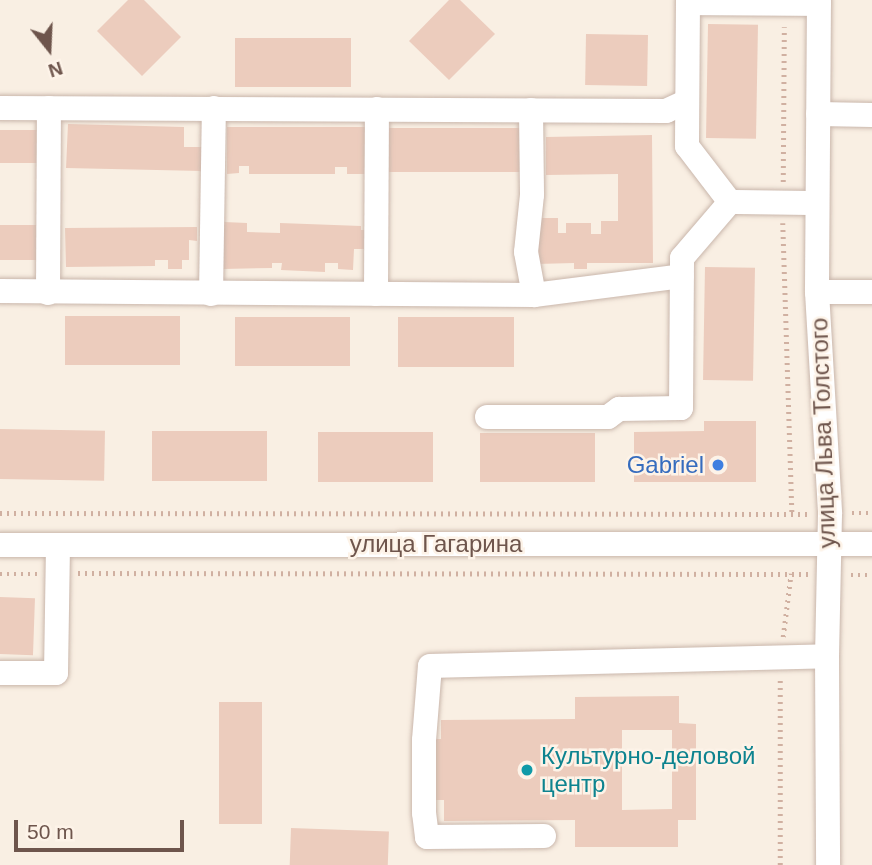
<!DOCTYPE html>
<meta charset="utf-8">
<style>
body{margin:0}
#map{position:relative;width:872px;height:865px;overflow:hidden;background:#f9efe3;font-family:Helvetica,sans-serif}
div>[style]{position:absolute}
.building>*{inset:0;background:#ecccbd;transform-origin:0 0}
.path>*{height:4.5px;margin-top:-2.25px;transform-origin:0;background:repeating-linear-gradient(90deg,#d0b0a1 0 2px,transparent 0 7px)}
.roads{filter:drop-shadow(0 0 2px #c9b6ab) drop-shadow(0 0 2px #c9b6ab)}
.minor>*{height:24px;margin:-12px;padding:0 12px;transform-origin:12px;border-radius:12px;background:#fff}
.dots>*{width:19px;height:19px;translate:-50% -50%;box-sizing:border-box;border:4px solid #fdf3e8;border-radius:50%}
span{translate:-50% -50%;white-space:nowrap;text-align:center;line-height:1.15;-webkit-text-stroke:5px #fdf3e8;paint-order:stroke}
.street-label{font-size:24px;color:#6e554c}
.shop-label{font-size:24px;color:#366cbe}
.right{translate:-100% -50%;text-align:right}
.culture-label{font-size:24px;color:#0d838f}
.left{translate:0 -50%;text-align:left}
.north{position:absolute;left:14px;top:14px;width:70px;height:70px;-webkit-text-stroke:5px #fdf3e8;paint-order:stroke;rotate:162deg;font-size:19px;font-weight:700;line-height:28px;text-align:center;color:#6e554c}
.north::after{content:'';display:block;margin:auto;width:24px;height:32px;background:#6e554c;clip-path:polygon(50% 0,100% 100%,50% 72%,0 100%)}
.scale{position:absolute;left:14px;top:820px;width:170px;height:32px;box-sizing:border-box;border:4px solid #6e554c;border-top:0;padding-left:9px;font-size:21px;line-height:24px;white-space:nowrap;color:#6e554c;-webkit-text-stroke:5px #fdf3e8;paint-order:stroke}
</style>
<div id="map">
<div class="building">
<i style="clip-path:polygon(128px 0,144px 0,181px 37px,142px 76px,97px 31px)"></i>
<i style="clip-path:polygon(449px 0,460px 0,495px 34px,449px 80px,409px 41px)"></i>
<i style="left:708px;top:24px;width:50px;height:114px;rotate:1deg"></i>
<i style="left:586px;top:34px;width:62px;height:51px;rotate:1deg"></i>
<i style="left:235px;top:38px;width:116px;height:49px"></i>
<i style="clip-path:polygon(68px 124px,184px 127px,184px 147px,203px 147px,202px 171px,66px 168px)"></i>
<i style="clip-path:polygon(227px 127px,367px 127px,367px 174px,347px 174px,347px 167px,335px 167px,335px 174px,249px 174px,249px 166px,239px 166px,239px 173px,227px 174px)"></i>
<i style="left:389px;top:128px;width:132px;height:44px"></i>
<i style="left:0;top:130px;width:39px;height:33px"></i>
<i style="clip-path:polygon(652px 135px,653px 263px,587px 263px,587px 269px,574px 269px,574px 263px,537px 264px,537px 218px,558px 218px,558px 233px,566px 233px,566px 223px,591px 223px,591px 234px,601px 234px,601px 221px,618px 221px,618px 174px,546px 175px,546px 137px)"></i>
<i style="clip-path:polygon(224px 222px,247px 223px,247px 232px,280px 233px,280px 223px,361px 226px,361px 230px,365px 230px,364px 249px,354px 249px,353px 270px,338px 269px,338px 263px,325px 263px,325px 272px,281px 270px,282px 263px,272px 263px,272px 268px,223px 269px)"></i>
<i style="left:0;top:225px;width:40px;height:35px"></i>
<i style="clip-path:polygon(197px 227px,197px 241px,189px 240px,189px 260px,182px 260px,182px 269px,168px 269px,168px 260px,155px 260px,155px 266px,66px 267px,65px 228px)"></i>
<i style="left:705px;top:267px;width:50px;height:113px;rotate:1deg"></i>
<i style="left:65px;top:316px;width:115px;height:49px"></i>
<i style="left:235px;top:317px;width:115px;height:49px"></i>
<i style="left:398px;top:317px;width:116px;height:50px"></i>
<i style="clip-path:polygon(704px 421px,756px 421px,756px 482px,634px 482px,634px 432px,704px 431px)"></i>
<i style="left:0;top:429px;width:105px;height:50px;rotate:1deg"></i>
<i style="left:152px;top:431px;width:115px;height:50px"></i>
<i style="left:318px;top:432px;width:115px;height:50px"></i>
<i style="left:480px;top:433px;width:115px;height:49px"></i>
<i style="left:0;top:597px;width:35px;height:57px;rotate:2deg"></i>
<i style="clip-path:polygon(evenodd,679px 696px,679px 723px,696px 724px,696px 820px,678px 820px,678px 847px,575px 847px,575px 820px,444px 821px,444px 800px,432px 800px,432px 739px,441px 739px,441px 720px,575px 719px,575px 697px,679px 696px,622px 730px,672px 730px,672px 809px,622px 810px,622px 730px)"></i>
<i style="left:219px;top:702px;width:43px;height:122px"></i>
<i style="left:291px;top:828px;width:98px;height:37px;rotate:2deg"></i>
</div>
<div class="path">
<i style="left:783px;top:182px;width:155px;rotate:-89.6deg"></i>
<i style="left:783px;top:223px;width:292px;rotate:88.2deg"></i>
<i style="left:0;top:513px;width:808px;rotate:0.07deg"></i>
<i style="left:852px;top:513px;width:20px"></i>
<i style="left:78px;top:573px;width:730px;rotate:0.08deg"></i>
<i style="left:0;top:574px;width:38px"></i>
<i style="left:851px;top:575px;width:21px"></i>
<i style="left:783px;top:637px;width:64px;rotate:-82.9deg"></i>
<i style="left:780px;top:865px;width:185px;rotate:-90deg"></i>
</div>
<div class="roads">
<div class="minor">
<i style="left:688px;top:0;width:146px;rotate:90.4deg"></i>
<i style="left:687px;top:146px;width:71px;rotate:52.5deg"></i>
<i style="left:819px;top:0;width:292px;rotate:90.4deg"></i>
<i style="left:817px;top:292px;width:222px;rotate:86.6deg"></i>
<i style="left:830px;top:514px;width:142px;rotate:91.2deg"></i>
<i style="left:827px;top:656px;width:209px;rotate:89.7deg"></i>
<i style="left:688px;top:3px;width:131px;rotate:0.4deg"></i>
<i style="left:0;top:108px;width:666px;rotate:0.26deg"></i>
<i style="left:666px;top:111px;width:23px;rotate:-25deg"></i>
<i style="left:531px;top:110px;width:85px;rotate:89.3deg"></i>
<i style="left:532px;top:195px;width:57px;rotate:96deg"></i>
<i style="left:526px;top:252px;width:44px;rotate:79.5deg"></i>
<i style="left:818px;top:114px;width:54px;rotate:1.1deg"></i>
<i style="left:0;top:291px;width:534px;rotate:0.43deg"></i>
<i style="left:534px;top:295px;width:149px;rotate:-7.3deg"></i>
<i style="left:817px;top:292px;width:55px"></i>
<i style="left:48px;top:293px;width:185px;rotate:-89.7deg"></i>
<i style="left:211px;top:294px;width:186px;rotate:-89.1deg"></i>
<i style="left:376px;top:294px;width:185px;rotate:-89.7deg"></i>
<i style="left:487px;top:417px;width:121px"></i>
<i style="left:608px;top:417px;width:14px;rotate:-36deg"></i>
<i style="left:619px;top:409px;width:62px;rotate:-0.9deg"></i>
<i style="left:681px;top:408px;width:150px;rotate:-89.6deg"></i>
<i style="left:682px;top:258px;width:74px;rotate:-49.4deg"></i>
<i style="left:730px;top:202px;width:87px;rotate:0.7deg"></i>
<i style="left:0;top:545px;width:872px;rotate:-0.07deg"></i>
<i style="left:0;top:673px;width:56px"></i>
<i style="left:56px;top:673px;width:127px;rotate:-89.1deg"></i>
<i style="left:544px;top:836px;width:117px;rotate:179.5deg"></i>
<i style="left:427px;top:837px;width:24px;rotate:-97deg"></i>
<i style="left:424px;top:813px;width:73px;rotate:-90deg"></i>
<i style="left:424px;top:740px;width:74px;rotate:-85.4deg"></i>
<i style="left:430px;top:666px;width:397px;rotate:-1.4deg"></i>
</div>
</div>
<div class="dots">
<i style="left:718px;top:465px;background:#3f7fe0"></i>
<i style="left:527px;top:770px;background:#0f9aa8"></i>
</div>
<div class="street-label">
<span style="left:823px;top:433px;rotate:-92deg">улица Льва Толстого</span>
<span style="left:436px;top:544px">улица Гагарина</span>
</div>
<div class="shop-label">
<span class="right" style="left:704px;top:465px">Gabriel</span>
</div>
<div class="culture-label">
<span class="left" style="left:541px;top:770px">Культурно-деловой<br>центр</span>
</div>
<div class="north">N</div>
<div class="scale">50 m</div>
</div>
